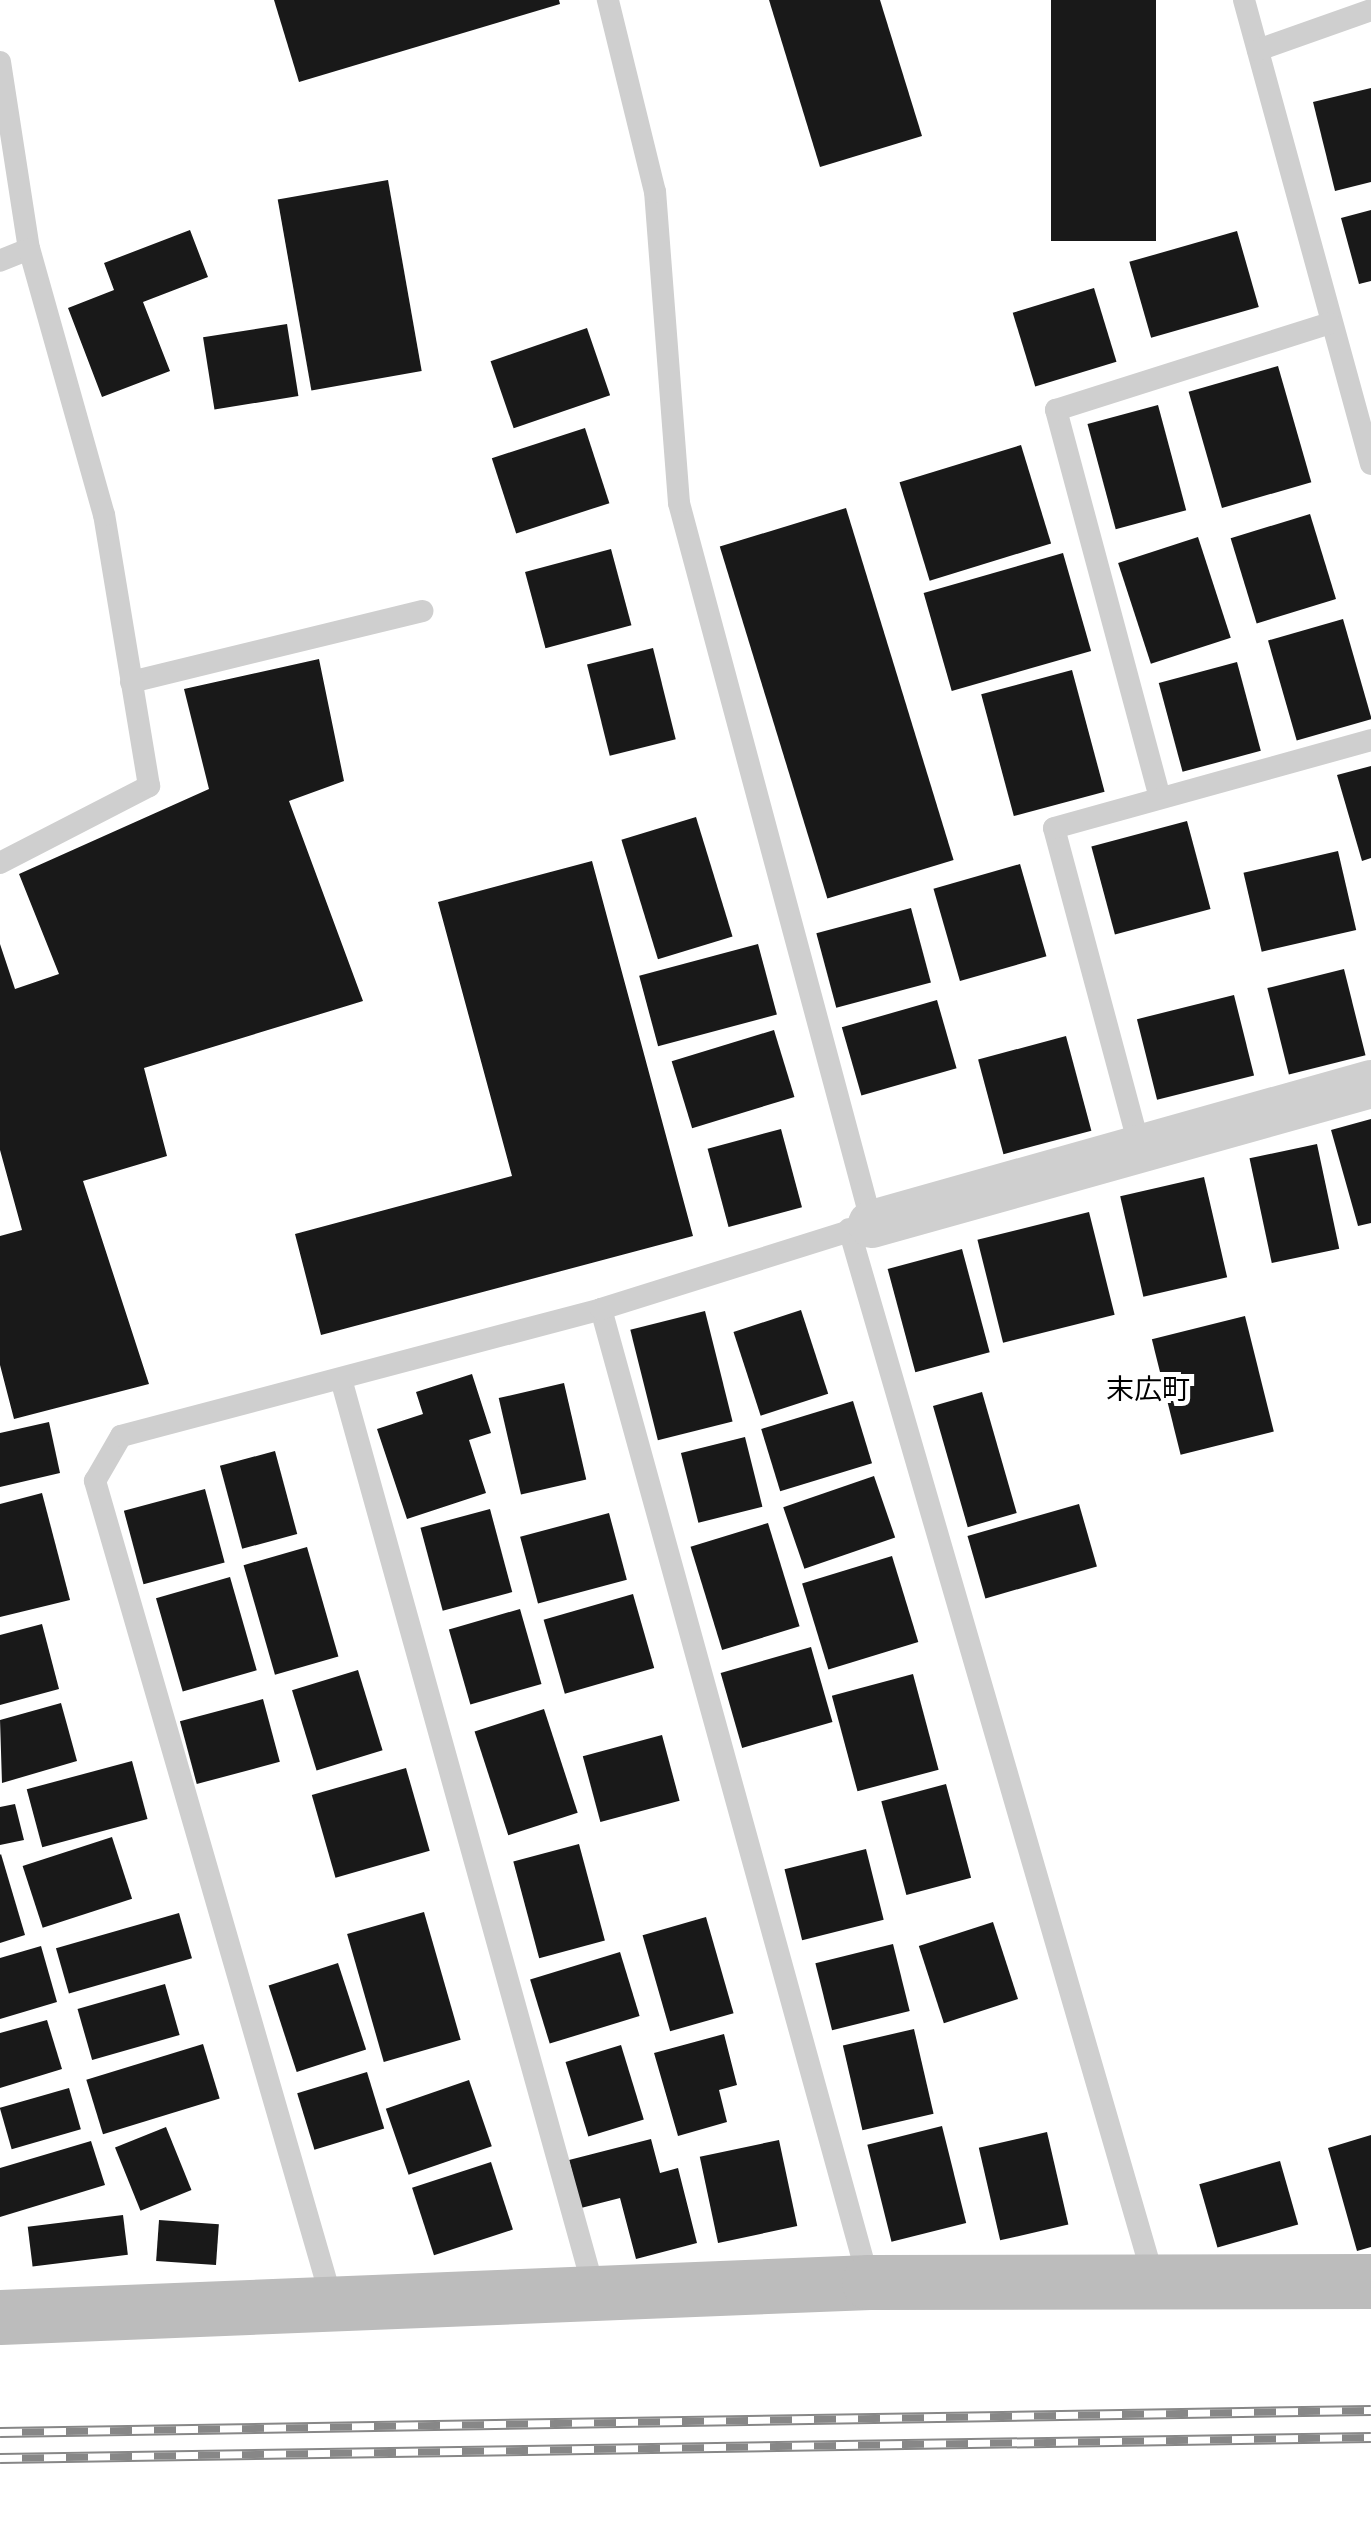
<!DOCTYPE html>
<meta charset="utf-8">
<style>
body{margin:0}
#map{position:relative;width:1371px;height:2536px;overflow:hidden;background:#fff;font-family:Quicksand,"Noto Sans JP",sans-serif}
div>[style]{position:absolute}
.building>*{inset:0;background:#191919;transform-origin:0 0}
.lane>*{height:22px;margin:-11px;padding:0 11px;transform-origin:11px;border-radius:11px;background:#cfcfcf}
.street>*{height:48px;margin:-24px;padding:0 24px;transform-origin:24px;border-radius:24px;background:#cfcfcf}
.secondary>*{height:55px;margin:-27.5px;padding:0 27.5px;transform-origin:27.5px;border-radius:27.5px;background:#bcbcbc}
.rail>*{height:11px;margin-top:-5.5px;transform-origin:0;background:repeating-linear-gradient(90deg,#fff 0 22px,#878787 0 44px);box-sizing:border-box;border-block:2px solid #878787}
span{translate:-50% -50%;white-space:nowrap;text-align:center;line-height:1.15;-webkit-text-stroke:10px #fff;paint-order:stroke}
.neighbourhood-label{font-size:28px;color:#000}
</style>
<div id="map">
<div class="building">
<i style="clip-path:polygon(274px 0,559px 0,560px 4px,299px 82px)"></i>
<i style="clip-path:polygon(769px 0,880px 0,922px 136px,820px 167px)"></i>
<i style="left:1051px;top:0;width:105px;height:241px"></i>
<i style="clip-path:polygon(1371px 88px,1371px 182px,1335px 191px,1313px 102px)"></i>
<i style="left:388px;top:180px;width:194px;height:112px;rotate:80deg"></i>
<i style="clip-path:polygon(1371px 210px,1371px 281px,1359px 284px,1341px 218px)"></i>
<i style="clip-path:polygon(190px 230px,208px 277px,143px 302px,170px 371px,102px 397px,68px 308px,114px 290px,104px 263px)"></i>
<i style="left:1237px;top:231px;width:79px;height:112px;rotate:74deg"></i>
<i style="left:1094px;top:288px;width:77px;height:85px;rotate:73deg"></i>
<i style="left:287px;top:324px;width:73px;height:85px;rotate:81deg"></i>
<i style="left:587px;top:328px;width:71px;height:102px;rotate:71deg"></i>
<i style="left:1278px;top:366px;width:121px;height:93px;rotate:74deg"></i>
<i style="left:1158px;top:405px;width:109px;height:73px;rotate:75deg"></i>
<i style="left:585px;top:428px;width:79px;height:98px;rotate:72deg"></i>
<i style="left:1021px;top:445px;width:103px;height:127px;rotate:73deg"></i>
<i style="left:846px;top:508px;width:368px;height:132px;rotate:73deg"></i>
<i style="left:1310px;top:514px;width:89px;height:83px;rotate:73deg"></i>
<i style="left:1198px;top:537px;width:106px;height:84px;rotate:72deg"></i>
<i style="left:611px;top:549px;width:79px;height:89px;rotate:75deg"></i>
<i style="left:1063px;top:553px;width:102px;height:145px;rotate:74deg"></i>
<i style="left:1343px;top:619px;width:104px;height:78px;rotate:74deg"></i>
<i style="left:653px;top:648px;width:94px;height:68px;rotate:76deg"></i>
<i style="clip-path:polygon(319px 659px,344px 781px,289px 801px,363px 1001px,144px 1068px,167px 1156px,83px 1181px,149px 1384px,14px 1419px,0 1365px,0 1236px,22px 1230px,0 1150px,0 944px,15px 989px,59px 974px,19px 874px,209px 789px,184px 689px)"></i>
<i style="left:1237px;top:662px;width:92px;height:81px;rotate:75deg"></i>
<i style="left:1072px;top:670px;width:126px;height:94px;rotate:75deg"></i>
<i style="clip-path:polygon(1371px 766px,1371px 858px,1362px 861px,1337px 775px)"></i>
<i style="left:696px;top:817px;width:125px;height:78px;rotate:73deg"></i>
<i style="left:1187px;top:821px;width:91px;height:99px;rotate:75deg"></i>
<i style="left:1338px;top:851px;width:81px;height:97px;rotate:77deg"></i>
<i style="clip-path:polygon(592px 861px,693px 1236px,321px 1335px,295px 1234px,512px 1176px,438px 902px)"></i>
<i style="left:1020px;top:864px;width:96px;height:90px;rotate:74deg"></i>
<i style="left:911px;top:908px;width:77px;height:98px;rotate:75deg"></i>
<i style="left:758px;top:944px;width:73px;height:123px;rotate:75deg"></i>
<i style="left:1344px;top:969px;width:89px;height:79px;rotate:76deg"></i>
<i style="left:1234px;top:995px;width:83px;height:100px;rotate:76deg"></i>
<i style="left:937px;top:1000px;width:71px;height:99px;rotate:74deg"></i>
<i style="left:774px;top:1030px;width:70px;height:107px;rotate:73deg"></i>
<i style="left:1066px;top:1036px;width:98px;height:91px;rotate:75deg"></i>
<i style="clip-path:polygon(1371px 1119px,1371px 1223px,1358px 1226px,1331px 1130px)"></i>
<i style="left:781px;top:1129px;width:81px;height:76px;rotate:75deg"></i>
<i style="left:1317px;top:1144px;width:107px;height:69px;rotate:78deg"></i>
<i style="left:1204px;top:1177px;width:103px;height:86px;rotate:77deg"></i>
<i style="left:1089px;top:1212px;width:106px;height:115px;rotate:76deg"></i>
<i style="left:962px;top:1249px;width:107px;height:77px;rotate:75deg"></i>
<i style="left:801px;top:1310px;width:88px;height:71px;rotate:72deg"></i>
<i style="left:705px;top:1311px;width:114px;height:77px;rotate:76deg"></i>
<i style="left:1245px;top:1316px;width:119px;height:96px;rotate:76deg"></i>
<i style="clip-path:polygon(472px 1374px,491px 1433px,469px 1440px,486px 1493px,407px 1519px,377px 1429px,423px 1414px,416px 1392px)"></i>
<i style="left:564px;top:1383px;width:99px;height:67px;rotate:77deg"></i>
<i style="left:982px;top:1392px;width:126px;height:51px;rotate:74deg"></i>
<i style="left:853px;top:1401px;width:65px;height:96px;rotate:73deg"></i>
<i style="clip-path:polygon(49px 1422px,60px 1473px,0 1487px,0 1433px)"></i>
<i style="left:745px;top:1437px;width:72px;height:66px;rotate:76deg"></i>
<i style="left:275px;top:1451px;width:86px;height:57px;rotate:75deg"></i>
<i style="left:874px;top:1476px;width:65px;height:96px;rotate:71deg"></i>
<i style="left:205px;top:1489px;width:76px;height:84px;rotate:75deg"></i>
<i style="clip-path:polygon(42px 1493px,70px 1600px,0 1617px,0 1504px)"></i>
<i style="left:1079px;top:1504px;width:65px;height:116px;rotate:74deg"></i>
<i style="left:490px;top:1509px;width:86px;height:72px;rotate:75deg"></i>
<i style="left:609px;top:1513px;width:69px;height:92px;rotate:75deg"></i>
<i style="left:768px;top:1523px;width:108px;height:81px;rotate:73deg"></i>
<i style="left:307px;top:1547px;width:114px;height:66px;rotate:74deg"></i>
<i style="left:892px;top:1556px;width:90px;height:94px;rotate:73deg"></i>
<i style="left:230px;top:1577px;width:97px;height:77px;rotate:74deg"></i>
<i style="left:633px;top:1594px;width:77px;height:93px;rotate:74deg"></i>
<i style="left:520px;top:1609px;width:78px;height:74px;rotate:74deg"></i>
<i style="clip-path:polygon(42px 1624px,59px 1689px,0 1705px,0 1635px)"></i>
<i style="left:811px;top:1647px;width:78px;height:94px;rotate:74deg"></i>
<i style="left:358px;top:1670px;width:84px;height:69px;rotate:73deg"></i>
<i style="left:913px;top:1674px;width:99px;height:84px;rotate:75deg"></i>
<i style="left:263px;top:1699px;width:65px;height:86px;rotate:75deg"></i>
<i style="clip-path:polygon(61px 1703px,77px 1761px,2px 1783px,0 1720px)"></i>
<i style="left:544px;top:1709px;width:109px;height:73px;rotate:72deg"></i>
<i style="left:662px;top:1735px;width:68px;height:82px;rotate:75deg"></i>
<i style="left:132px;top:1761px;width:60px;height:109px;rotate:75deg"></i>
<i style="left:406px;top:1768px;width:86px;height:98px;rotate:74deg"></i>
<i style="left:946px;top:1784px;width:97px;height:67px;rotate:75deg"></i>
<i style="clip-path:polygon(15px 1804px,24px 1840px,0 1845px,0 1807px)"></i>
<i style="left:112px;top:1837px;width:65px;height:94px;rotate:72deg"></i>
<i style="left:579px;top:1844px;width:100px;height:68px;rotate:75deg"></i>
<i style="left:866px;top:1849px;width:73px;height:84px;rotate:76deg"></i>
<i style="clip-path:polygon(1px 1854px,25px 1935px,0 1943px,0 1855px)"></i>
<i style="left:424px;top:1912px;width:133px;height:80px;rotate:74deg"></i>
<i style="left:179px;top:1913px;width:47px;height:128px;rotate:74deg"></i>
<i style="left:706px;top:1917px;width:100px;height:66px;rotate:74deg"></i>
<i style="left:993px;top:1922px;width:81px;height:78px;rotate:72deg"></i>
<i style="left:893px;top:1944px;width:69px;height:80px;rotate:76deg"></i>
<i style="clip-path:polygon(41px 1946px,57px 2002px,0 2019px,0 1958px)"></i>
<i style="left:620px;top:1952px;width:67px;height:94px;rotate:73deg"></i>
<i style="left:338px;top:1963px;width:91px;height:73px;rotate:72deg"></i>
<i style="left:165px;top:1984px;width:53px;height:91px;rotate:74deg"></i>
<i style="clip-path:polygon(47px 2020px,62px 2069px,0 2088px,0 2033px)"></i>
<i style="left:914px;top:2029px;width:87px;height:73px;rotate:77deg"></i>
<i style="clip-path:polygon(724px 2034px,737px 2085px,719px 2090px,727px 2122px,678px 2136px,654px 2053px)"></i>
<i style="left:203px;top:2044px;width:57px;height:122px;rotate:73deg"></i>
<i style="left:621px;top:2045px;width:78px;height:58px;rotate:73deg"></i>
<i style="left:367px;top:2072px;width:59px;height:73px;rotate:73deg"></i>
<i style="left:469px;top:2080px;width:70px;height:88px;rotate:71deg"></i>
<i style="left:69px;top:2088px;width:43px;height:72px;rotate:74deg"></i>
<i style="left:942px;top:2126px;width:100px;height:77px;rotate:76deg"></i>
<i style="left:166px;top:2127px;width:68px;height:55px;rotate:68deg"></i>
<i style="left:1047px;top:2132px;width:95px;height:70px;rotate:77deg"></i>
<i style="clip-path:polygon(1371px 2135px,1371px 2247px,1357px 2251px,1328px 2148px)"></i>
<i style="clip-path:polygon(651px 2139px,660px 2173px,678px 2168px,697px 2243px,636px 2259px,620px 2198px,581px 2208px,569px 2160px)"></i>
<i style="left:779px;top:2140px;width:88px;height:81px;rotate:78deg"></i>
<i style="clip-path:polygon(91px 2141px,105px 2185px,0 2217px,0 2168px)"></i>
<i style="left:1280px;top:2161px;width:66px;height:84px;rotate:74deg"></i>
<i style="left:491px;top:2162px;width:71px;height:83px;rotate:72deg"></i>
<i style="left:123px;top:2215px;width:40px;height:96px;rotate:83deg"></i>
<i style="left:159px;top:2220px;width:60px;height:41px;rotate:4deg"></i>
</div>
<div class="lane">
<i style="left:1244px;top:0;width:481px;rotate:74.7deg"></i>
<i style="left:1258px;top:50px;width:120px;rotate:-19.5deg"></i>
<i style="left:0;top:62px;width:189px;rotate:81.2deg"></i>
<i style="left:29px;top:249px;width:31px;rotate:158deg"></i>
<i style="left:131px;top:682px;width:300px;rotate:-13.7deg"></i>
<i style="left:1160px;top:798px;width:402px;rotate:-105deg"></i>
<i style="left:1056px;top:410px;width:287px;rotate:-17.6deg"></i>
<i style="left:0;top:863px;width:168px;rotate:-27.3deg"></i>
<i style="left:149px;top:786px;width:275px;rotate:-99.4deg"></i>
<i style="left:104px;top:515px;width:276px;rotate:-105.7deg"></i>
<i style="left:1140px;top:1149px;width:332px;rotate:-105deg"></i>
<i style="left:1054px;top:828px;width:329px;rotate:-15.5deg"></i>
<i style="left:849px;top:1229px;width:1094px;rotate:73.82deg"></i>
<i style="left:601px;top:1309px;width:1009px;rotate:74.6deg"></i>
<i style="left:341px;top:1379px;width:945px;rotate:74.48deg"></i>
<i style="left:332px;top:2301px;width:854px;rotate:-106.12deg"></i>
<i style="left:95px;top:1481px;width:52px;rotate:-60deg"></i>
<i style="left:121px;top:1436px;width:497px;rotate:-14.8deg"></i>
<i style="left:601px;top:1309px;width:284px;rotate:-17.4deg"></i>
<i style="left:872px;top:1224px;width:746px;rotate:-104.99deg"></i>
<i style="left:679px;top:503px;width:312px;rotate:-94.4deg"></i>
<i style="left:655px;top:192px;width:198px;rotate:-103.8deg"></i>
</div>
<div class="street">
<i style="left:872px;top:1224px;width:518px;rotate:-15.67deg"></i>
</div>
<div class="secondary">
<i style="left:0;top:2317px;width:870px;rotate:-2.31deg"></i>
<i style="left:869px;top:2282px;width:502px;rotate:-0.11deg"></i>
</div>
<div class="rail">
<i style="left:0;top:2432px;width:1371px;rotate:-0.92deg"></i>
<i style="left:0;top:2458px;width:1371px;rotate:-0.88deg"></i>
</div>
<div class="neighbourhood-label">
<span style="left:1148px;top:1389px">末広町</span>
</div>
</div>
